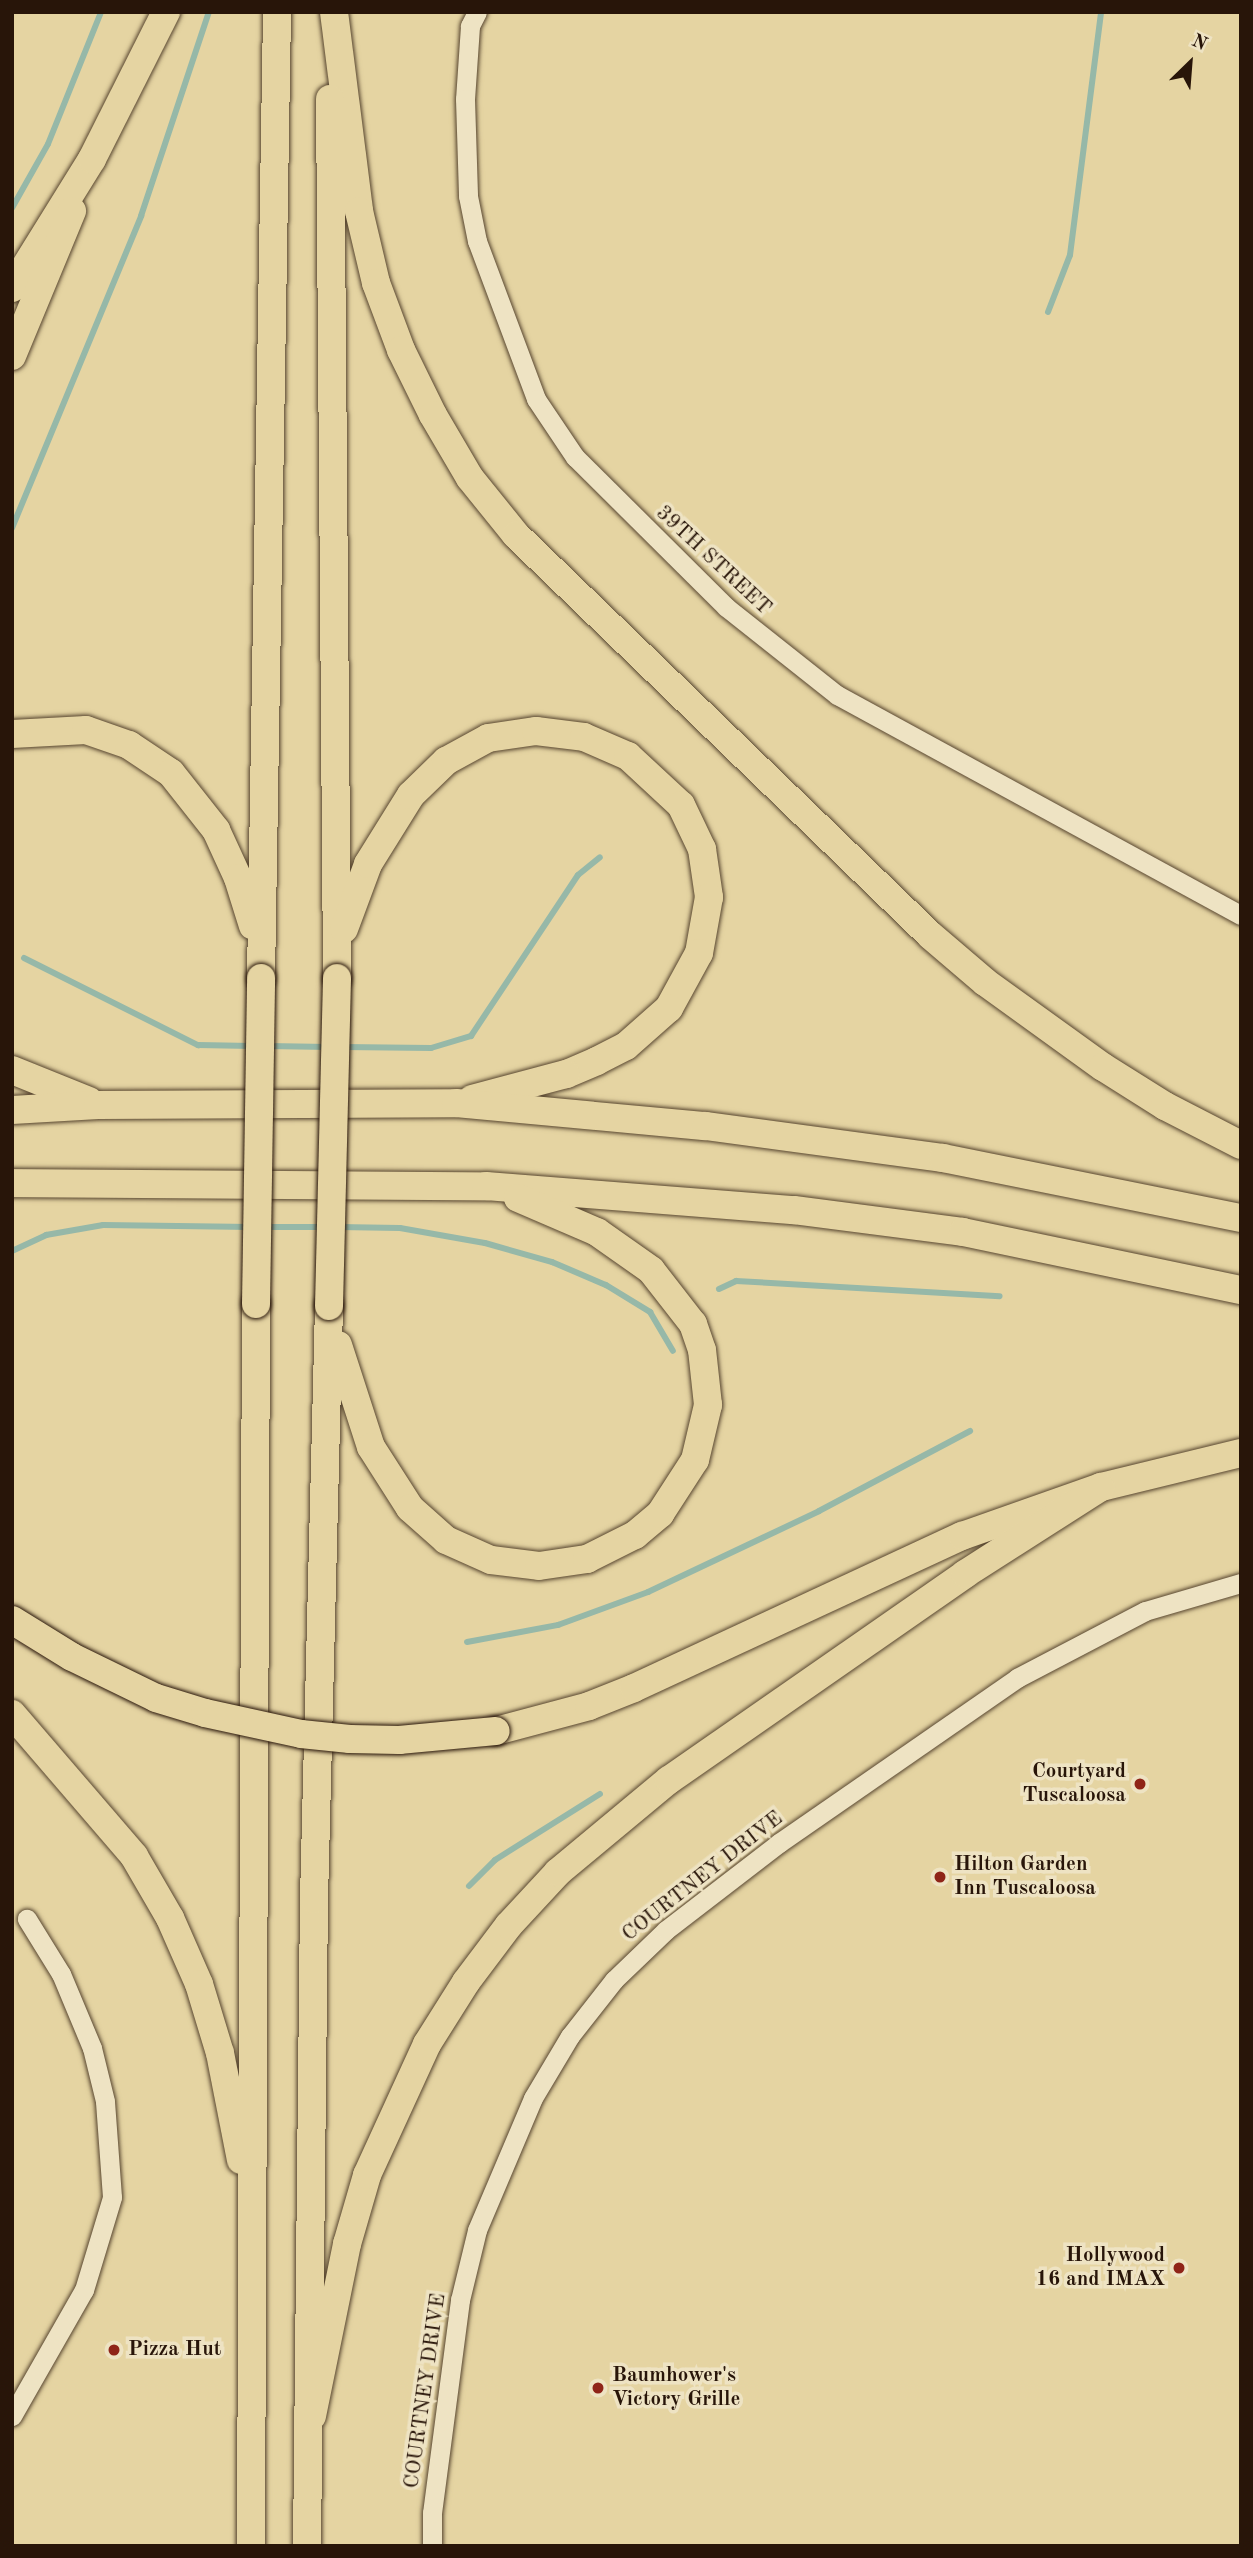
<!DOCTYPE html>
<style>
body{margin:0}
#map{position:relative;width:1253px;height:2558px;overflow:hidden;background:#e5d4a2;font-family:"Old Standard TT",serif}
div>[style]{position:absolute}
.stream>*{height:6px;margin:-3px;padding:0 3px;transform-origin:3px;border-radius:3px;background:#96b8a8}
.roads{filter:drop-shadow(0 0 2px #57452f) drop-shadow(0 0 2px #57452f)}
.minor>*{height:19px;margin:-9.5px;padding:0 9.5px;transform-origin:9.5px;border-radius:9.5px;background:#eee3c3}
.highway>*{height:28px;margin:-14px;padding:0 14px;transform-origin:14px;border-radius:14px;background:#e5d4a2}
.bridges{filter:drop-shadow(0 0 2px #281509) drop-shadow(0 0 2px #281509)}
.highway-bridge>*{height:28px;margin:-14px;padding:0 14px;transform-origin:14px;border-radius:14px;background:#e5d4a2}
.dots>*{width:19px;height:19px;translate:-50% -50%;box-sizing:border-box;border:4px solid #eee3c3;border-radius:50%}
span{translate:-50% -50%;white-space:nowrap;text-align:center;line-height:1.15;-webkit-text-stroke:7px #eee3c3;paint-order:stroke}
.street-label{font-size:21px;color:#281509}
.poi-label{font-size:21px;color:#281509;font-weight:700}
.right{translate:-100% -50%;text-align:right}
.left{translate:0 -50%;text-align:left}
.frame{position:absolute;inset:0;border:14px solid #281509;pointer-events:none}
.north{position:absolute;left:1155px;top:28px;width:70px;height:70px;-webkit-text-stroke:5px #eee3c3;paint-order:stroke;rotate:25deg;font-size:19px;font-weight:700;line-height:28px;text-align:center;color:#281509}
.north::after{content:'';display:block;margin:auto;width:24px;height:32px;background:#281509;clip-path:polygon(50% 0,100% 100%,50% 72%,0 100%)}
</style>
<div id="map">
<div class="stream">
<i style="left:12px;top:208px;width:73px;rotate:-60.6deg"></i>
<i style="left:48px;top:144px;width:142px;rotate:-68.1deg"></i>
<i style="left:1048px;top:312px;width:61px;rotate:-68.9deg"></i>
<i style="left:1070px;top:255px;width:245px;rotate:-82.7deg"></i>
<i style="left:12px;top:528px;width:338px;rotate:-67.5deg"></i>
<i style="left:141px;top:216px;width:215px;rotate:-71.6deg"></i>
<i style="left:24px;top:958px;width:195px;rotate:26.6deg"></i>
<i style="left:198px;top:1045px;width:54px;rotate:1.1deg"></i>
<i style="left:267px;top:1046px;width:62px;rotate:0.9deg"></i>
<i style="left:344px;top:1047px;width:87px;rotate:0.7deg"></i>
<i style="left:431px;top:1048px;width:42px;rotate:-16.7deg"></i>
<i style="left:471px;top:1036px;width:193px;rotate:-56.4deg"></i>
<i style="left:578px;top:875px;width:28px;rotate:-39deg"></i>
<i style="left:265px;top:1227px;width:59px"></i>
<i style="left:339px;top:1227px;width:61px;rotate:0.9deg"></i>
<i style="left:400px;top:1228px;width:86px;rotate:10deg"></i>
<i style="left:485px;top:1243px;width:70px;rotate:15.8deg"></i>
<i style="left:552px;top:1262px;width:59px;rotate:23.1deg"></i>
<i style="left:606px;top:1285px;width:52px;rotate:31.5deg"></i>
<i style="left:650px;top:1312px;width:45px;rotate:59.5deg"></i>
<i style="left:12px;top:1251px;width:38px;rotate:-25deg"></i>
<i style="left:46px;top:1235px;width:58px;rotate:-10deg"></i>
<i style="left:103px;top:1225px;width:148px;rotate:0.8deg"></i>
<i style="left:719px;top:1289px;width:19px;rotate:-25deg"></i>
<i style="left:736px;top:1281px;width:264px;rotate:3.3deg"></i>
<i style="left:467px;top:1642px;width:93px;rotate:-10.6deg"></i>
<i style="left:558px;top:1625px;width:96px;rotate:-20.1deg"></i>
<i style="left:648px;top:1592px;width:189px;rotate:-25.3deg"></i>
<i style="left:819px;top:1511px;width:171px;rotate:-27.9deg"></i>
<i style="left:469px;top:1886px;width:37px;rotate:-45deg"></i>
<i style="left:495px;top:1860px;width:124px;rotate:-32.2deg"></i>
</div>
<div class="roads">
<div class="minor">
<i style="left:477px;top:12px;width:16px;rotate:117deg"></i>
<i style="left:470px;top:26px;width:73px;rotate:93.9deg"></i>
<i style="left:465px;top:99px;width:97px;rotate:88.2deg"></i>
<i style="left:468px;top:196px;width:46px;rotate:78.7deg"></i>
<i style="left:477px;top:241px;width:169px;rotate:69.5deg"></i>
<i style="left:536px;top:399px;width:70px;rotate:56.1deg"></i>
<i style="left:575px;top:457px;width:213px;rotate:44.8deg"></i>
<i style="left:726px;top:607px;width:142px;rotate:38.4deg"></i>
<i style="left:837px;top:695px;width:460px;rotate:28.6deg"></i>
<i style="left:12px;top:2416px;width:145px;rotate:-60.3deg"></i>
<i style="left:84px;top:2290px;width:97px;rotate:-73.2deg"></i>
<i style="left:112px;top:2197px;width:96px;rotate:-94.2deg"></i>
<i style="left:105px;top:2101px;width:55px;rotate:-103.8deg"></i>
<i style="left:92px;top:2048px;width:80px;rotate:-112.7deg"></i>
<i style="left:61px;top:1974px;width:65px;rotate:-121.7deg"></i>
<i style="left:432px;top:2546px;width:33px;rotate:-90deg"></i>
<i style="left:432px;top:2513px;width:215px;rotate:-82.5deg"></i>
<i style="left:460px;top:2300px;width:72px;rotate:-76.3deg"></i>
<i style="left:477px;top:2230px;width:143px;rotate:-67deg"></i>
<i style="left:533px;top:2098px;width:72px;rotate:-59.2deg"></i>
<i style="left:570px;top:2036px;width:71px;rotate:-51.8deg"></i>
<i style="left:614px;top:1980px;width:72px;rotate:-43.9deg"></i>
<i style="left:666px;top:1930px;width:143px;rotate:-37.6deg"></i>
<i style="left:779px;top:1843px;width:290px;rotate:-34.7deg"></i>
<i style="left:1017px;top:1678px;width:144px;rotate:-27.6deg"></i>
<i style="left:1145px;top:1611px;width:100px;rotate:-16.3deg"></i>
</div>
<div class="highway">
<i style="left:334px;top:12px;width:201px;rotate:82.8deg"></i>
<i style="left:359px;top:211px;width:74px;rotate:76.7deg"></i>
<i style="left:376px;top:283px;width:72px;rotate:69.5deg"></i>
<i style="left:401px;top:350px;width:72px;rotate:63.8deg"></i>
<i style="left:433px;top:415px;width:73px;rotate:59.6deg"></i>
<i style="left:470px;top:478px;width:73px;rotate:51.1deg"></i>
<i style="left:516px;top:535px;width:576px;rotate:44.01deg"></i>
<i style="left:930px;top:935px;width:72px;rotate:40.5deg"></i>
<i style="left:985px;top:982px;width:145px;rotate:35.8deg"></i>
<i style="left:1103px;top:1067px;width:73px;rotate:32.2deg"></i>
<i style="left:1165px;top:1106px;width:85px;rotate:27.2deg"></i>
<i style="left:330px;top:99px;width:879px;rotate:89.54deg"></i>
<i style="left:12px;top:288px;width:152px;rotate:-58.2deg"></i>
<i style="left:92px;top:159px;width:165px;rotate:-63.3deg"></i>
<i style="left:12px;top:356px;width:157px;rotate:-67.5deg"></i>
<i style="left:12px;top:734px;width:74px;rotate:-3.1deg"></i>
<i style="left:86px;top:730px;width:46px;rotate:19.2deg"></i>
<i style="left:129px;top:745px;width:50px;rotate:33.7deg"></i>
<i style="left:171px;top:773px;width:73px;rotate:51.7deg"></i>
<i style="left:216px;top:830px;width:53px;rotate:65.4deg"></i>
<i style="left:238px;top:878px;width:50px;rotate:72.6deg"></i>
<i style="left:344px;top:929px;width:69px;rotate:-69.7deg"></i>
<i style="left:368px;top:864px;width:81px;rotate:-58.1deg"></i>
<i style="left:411px;top:795px;width:49px;rotate:-44.2deg"></i>
<i style="left:446px;top:761px;width:48px;rotate:-28.7deg"></i>
<i style="left:488px;top:738px;width:49px;rotate:-8.3deg"></i>
<i style="left:536px;top:731px;width:48px;rotate:7.1deg"></i>
<i style="left:584px;top:737px;width:48px;rotate:23.4deg"></i>
<i style="left:628px;top:756px;width:72px;rotate:42.8deg"></i>
<i style="left:681px;top:805px;width:49px;rotate:64.5deg"></i>
<i style="left:702px;top:849px;width:49px;rotate:81.7deg"></i>
<i style="left:709px;top:897px;width:57px;rotate:100.1deg"></i>
<i style="left:699px;top:953px;width:63px;rotate:118.6deg"></i>
<i style="left:669px;top:1008px;width:57px;rotate:138.5deg"></i>
<i style="left:626px;top:1046px;width:33px;rotate:153deg"></i>
<i style="left:597px;top:1061px;width:34px;rotate:157deg"></i>
<i style="left:566px;top:1074px;width:97px;rotate:165.1deg"></i>
<i style="left:261px;top:978px;width:966px;rotate:-89.05deg"></i>
<i style="left:12px;top:1070px;width:83px;rotate:21.9deg"></i>
<i style="left:12px;top:1110px;width:86px;rotate:-3.3deg"></i>
<i style="left:98px;top:1105px;width:358px;rotate:-0.3deg"></i>
<i style="left:456px;top:1103px;width:251px;rotate:5.3deg"></i>
<i style="left:706px;top:1126px;width:239px;rotate:7.7deg"></i>
<i style="left:943px;top:1158px;width:304px;rotate:11.4deg"></i>
<i style="left:12px;top:1183px;width:474px;rotate:0.4deg"></i>
<i style="left:486px;top:1186px;width:309px;rotate:4.5deg"></i>
<i style="left:794px;top:1210px;width:170px;rotate:7.4deg"></i>
<i style="left:963px;top:1232px;width:284px;rotate:11.8deg"></i>
<i style="left:338px;top:1345px;width:107px;rotate:72.1deg"></i>
<i style="left:371px;top:1447px;width:72px;rotate:57.4deg"></i>
<i style="left:410px;top:1508px;width:48px;rotate:41.6deg"></i>
<i style="left:446px;top:1540px;width:49px;rotate:24deg"></i>
<i style="left:491px;top:1560px;width:48px;rotate:7.1deg"></i>
<i style="left:539px;top:1566px;width:49px;rotate:-8.3deg"></i>
<i style="left:587px;top:1559px;width:54px;rotate:-26.6deg"></i>
<i style="left:635px;top:1535px;width:33px;rotate:-40deg"></i>
<i style="left:660px;top:1514px;width:64px;rotate:-57.1deg"></i>
<i style="left:695px;top:1460px;width:57px;rotate:-76.7deg"></i>
<i style="left:708px;top:1405px;width:55px;rotate:-96.2deg"></i>
<i style="left:702px;top:1350px;width:28px;rotate:-109deg"></i>
<i style="left:693px;top:1324px;width:68px;rotate:-127.9deg"></i>
<i style="left:651px;top:1270px;width:66px;rotate:-144.9deg"></i>
<i style="left:597px;top:1232px;width:86px;rotate:-156.7deg"></i>
<i style="left:12px;top:1714px;width:187px;rotate:49.3deg"></i>
<i style="left:134px;top:1856px;width:72px;rotate:59.9deg"></i>
<i style="left:170px;top:1918px;width:72px;rotate:66.3deg"></i>
<i style="left:199px;top:1984px;width:72px;rotate:73.1deg"></i>
<i style="left:220px;top:2053px;width:109px;rotate:78.9deg"></i>
<i style="left:496px;top:1731px;width:96px;rotate:-15deg"></i>
<i style="left:589px;top:1706px;width:48px;rotate:-21.8deg"></i>
<i style="left:634px;top:1688px;width:362px;rotate:-24.9deg"></i>
<i style="left:962px;top:1536px;width:147px;rotate:-19.4deg"></i>
<i style="left:1101px;top:1487px;width:144px;rotate:-13.7deg"></i>
<i style="left:312px;top:2416px;width:176px;rotate:-78.5deg"></i>
<i style="left:347px;top:2244px;width:72px;rotate:-73.8deg"></i>
<i style="left:367px;top:2175px;width:144px;rotate:-65.4deg"></i>
<i style="left:427px;top:2044px;width:73px;rotate:-57.8deg"></i>
<i style="left:466px;top:1982px;width:71px;rotate:-53deg"></i>
<i style="left:509px;top:1925px;width:72px;rotate:-47.2deg"></i>
<i style="left:558px;top:1872px;width:144px;rotate:-39.7deg"></i>
<i style="left:669px;top:1780px;width:361px;rotate:-34.8deg"></i>
<i style="left:965px;top:1574px;width:161px;rotate:-32.6deg"></i>
<i style="left:251px;top:2546px;width:1242px;rotate:-89.77deg"></i>
<i style="left:307px;top:2546px;width:647px;rotate:-89.38deg"></i>
<i style="left:314px;top:1899px;width:593px;rotate:-88.55deg"></i>
</div>
</div>
<div class="bridges">
<div class="highway-bridge">
<i style="left:256px;top:1304px;width:326px;rotate:-89.1deg"></i>
<i style="left:329px;top:1306px;width:328px;rotate:-88.6deg"></i>
<i style="left:12px;top:1620px;width:70px;rotate:31.7deg"></i>
<i style="left:72px;top:1657px;width:93px;rotate:26deg"></i>
<i style="left:156px;top:1698px;width:51px;rotate:17deg"></i>
<i style="left:205px;top:1713px;width:98px;rotate:12.3deg"></i>
<i style="left:301px;top:1734px;width:49px;rotate:5.8deg"></i>
<i style="left:350px;top:1739px;width:49px;rotate:1.2deg"></i>
<i style="left:399px;top:1740px;width:97px;rotate:-5.3deg"></i>
</div>
</div>
<div class="dots">
<i style="left:1140px;top:1784px;background:#8f2418"></i>
<i style="left:940px;top:1877px;background:#8f2418"></i>
<i style="left:1179px;top:2268px;background:#8f2418"></i>
<i style="left:114px;top:2350px;background:#8f2418"></i>
<i style="left:598px;top:2388px;background:#8f2418"></i>
</div>
<div class="street-label">
<span style="left:713px;top:561px;rotate:43deg">39TH STREET</span>
<span style="left:703px;top:1877px;rotate:-38deg">COURTNEY DRIVE</span>
<span style="left:426px;top:2391px;rotate:-82deg">COURTNEY DRIVE</span>
</div>
<div class="poi-label">
<span class="right" style="left:1126px;top:1784px">Courtyard<br>Tuscaloosa</span>
<span class="left" style="left:954px;top:1877px">Hilton Garden<br>Inn Tuscaloosa</span>
<span class="right" style="left:1165px;top:2268px">Hollywood<br>16 and IMAX</span>
<span class="left" style="left:128px;top:2350px">Pizza Hut</span>
<span class="left" style="left:612px;top:2388px">Baumhower's<br>Victory Grille</span>
</div>
<div class="frame"></div>
<div class="north">N</div>
</div>
